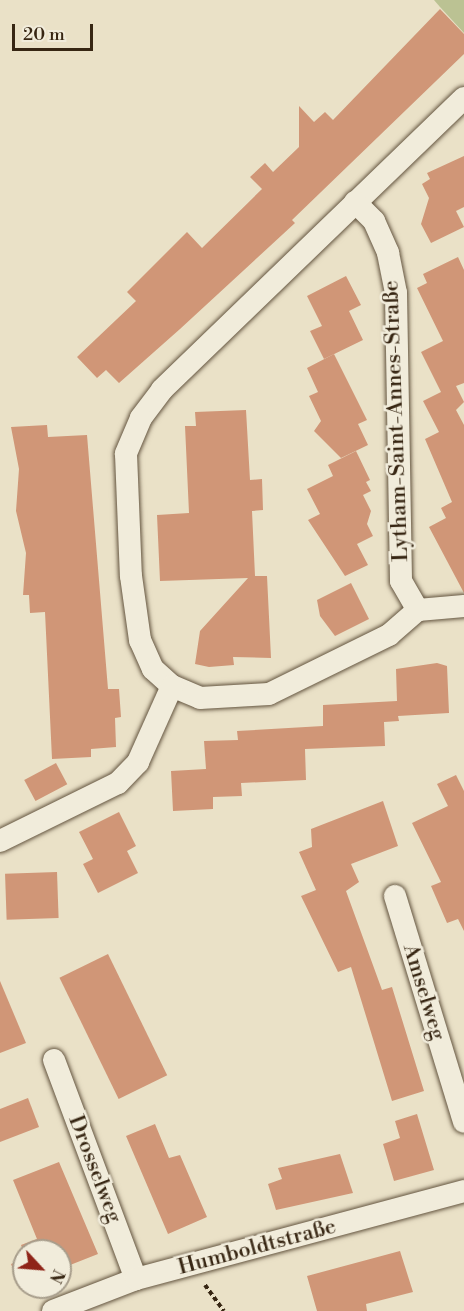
<!DOCTYPE html>
<meta charset="utf-8">
<style>
body{margin:0}
#map{position:relative;width:464px;height:1311px;overflow:hidden;background:#eae1c7;font-family:"Libre Bodoni",serif}
div>[style]{position:absolute}
.green>*{inset:0;background:#bbc293}
.building>*{inset:0;background:#d09677;transform-origin:0 0}
.path>*{height:4px;margin-top:-2px;transform-origin:0;background:repeating-linear-gradient(90deg,#372613 0 4.5px,transparent 0 7.5px)}
.roads{filter:drop-shadow(0 0 2px #645540) drop-shadow(0 0 2px #645540)}
.minor>*{height:22px;margin:-11px;padding:0 11px;transform-origin:11px;border-radius:11px;background:#f1ecdb}
span{translate:-50% -50%;white-space:nowrap;text-align:center;line-height:1.15;-webkit-text-stroke:5px #f1ecdb;paint-order:stroke}
.street-label{font-size:22px;color:#372613}
.north{position:absolute;left:12px;top:1239px;width:60px;height:60px;box-sizing:border-box;background:#f1ecdb;border:2px solid #a79d8b;border-radius:50%;rotate:116deg;font-size:16px;font-weight:700;line-height:24px;text-align:center;color:#372613}
.north::after{content:'';display:block;margin:auto;width:21px;height:27px;background:#8f2418;clip-path:polygon(50% 0,100% 100%,50% 72%,0 100%)}
.scale{position:absolute;left:12px;top:24px;width:81px;height:27px;box-sizing:border-box;border:3px solid #372613;border-top:0;padding-left:8px;font-size:18px;line-height:21px;white-space:nowrap;color:#372613;-webkit-text-stroke:4px #f1ecdb;paint-order:stroke}
</style>
<div id="map">
<div class="green">
<i style="clip-path:polygon(434px 0,464px 0,464px 33px,440px 7px)"></i>
</div>
<div class="building">
<i style="clip-path:polygon(440px 9px,464px 34px,464px 54px,292px 220px,295px 223px,180px 329px,119px 383px,106px 370px,97px 378px,77px 357px,136px 301px,127px 292px,187px 232px,202px 248px,262px 189px,250px 177px,265px 163px,273px 172px,299px 147px,299px 106px,314px 122px,325px 112px,333px 120px)"></i>
<i style="clip-path:polygon(464px 156px,464px 207px,456px 211px,464px 227px,431px 243px,421px 224px,429px 198px,422px 184px,430px 179px,427px 173px)"></i>
<i style="clip-path:polygon(458px 257px,464px 270px,464px 383px,456px 386px,464px 402px,456px 410px,464px 425px,464px 593px,429px 527px,446px 518px,441px 508px,452px 502px,425px 439px,439px 432px,423px 401px,441px 392px,421px 352px,443px 341px,417px 288px,427px 283px,423px 274px)"></i>
<i style="clip-path:polygon(346px 276px,361px 305px,349px 311px,363px 340px,324px 359px,310px 331px,322px 326px,307px 296px)"></i>
<i style="clip-path:polygon(334px 354px,367px 420px,358px 424px,368px 445px,341px 458px,314px 431px,321px 421px,309px 396px,318px 392px,307px 368px)"></i>
<i style="clip-path:polygon(246px 410px,250px 480px,262px 479px,263px 510px,252px 511px,255px 576px,267px 576px,271px 658px,233px 657px,234px 665px,209px 667px,195px 664px,200px 631px,248px 578px,160px 581px,157px 515px,189px 513px,185px 426px,196px 426px,195px 412px)"></i>
<i style="clip-path:polygon(47px 425px,48px 437px,87px 435px,108px 689px,119px 689px,121px 717px,115px 718px,116px 747px,91px 749px,91px 757px,52px 759px,45px 612px,30px 613px,29px 595px,23px 595px,26px 553px,16px 511px,19px 469px,11px 427px)"></i>
<i style="clip-path:polygon(356px 451px,370px 480px,366px 482px,371px 491px,363px 495px,371px 511px,367px 524px,373px 536px,357px 544px,368px 565px,345px 576px,308px 520px,320px 514px,307px 489px,333px 476px,328px 465px)"></i>
<i style="clip-path:polygon(351px 583px,369px 619px,335px 636px,320px 616px,317px 600px)"></i>
<i style="clip-path:polygon(437px 663px,447px 666px,449px 713px,398px 716px,399px 721px,384px 722px,385px 746px,305px 749px,306px 780px,241px 783px,242px 796px,213px 797px,213px 809px,173px 811px,171px 771px,206px 769px,204px 741px,238px 740px,237px 731px,323px 726px,323px 705px,397px 701px,396px 669px)"></i>
<i style="left:56px;top:763px;width:24px;height:36px;rotate:62deg"></i>
<i style="clip-path:polygon(456px 775px,464px 791px,464px 931px,458px 919px,447px 923px,431px 886px,441px 882px,412px 823px,448px 806px,437px 784px)"></i>
<i style="clip-path:polygon(383px 801px,398px 846px,351px 864px,359px 882px,346px 891px,382px 990px,392px 987px,424px 1091px,392px 1101px,351px 967px,338px 972px,301px 896px,316px 890px,299px 852px,312px 847px,311px 829px)"></i>
<i style="clip-path:polygon(119px 812px,136px 846px,127px 851px,138px 873px,98px 893px,83px 864px,93px 859px,79px 832px)"></i>
<i style="left:57px;top:872px;width:46px;height:52px;rotate:88deg"></i>
<i style="left:108px;top:954px;width:135px;height:54px;rotate:64deg"></i>
<i style="clip-path:polygon(0 981px,26px 1043px,0 1053px)"></i>
<i style="clip-path:polygon(28px 1098px,39px 1127px,0 1142px,0 1109px)"></i>
<i style="clip-path:polygon(417px 1114px,434px 1170px,394px 1181px,383px 1144px,400px 1138px,395px 1121px)"></i>
<i style="clip-path:polygon(155px 1124px,169px 1158px,180px 1155px,207px 1217px,168px 1234px,126px 1136px)"></i>
<i style="clip-path:polygon(340px 1154px,353px 1193px,276px 1210px,268px 1184px,282px 1179px,278px 1168px)"></i>
<i style="clip-path:polygon(59px 1162px,98px 1254px,60px 1269px,60px 1251px,24px 1253px,21px 1245px,37px 1239px,13px 1180px)"></i>
<i style="clip-path:polygon(400px 1251px,413px 1292px,366px 1304px,367px 1311px,317px 1311px,307px 1276px)"></i>
<i style="clip-path:polygon(24px 1259px,24px 1284px,20px 1285px,11px 1264px)"></i>
</div>
<div class="path">
<i style="left:205px;top:1285px;width:32px;rotate:54deg"></i>
</div>
<div class="roads">
<div class="minor">
<i style="left:464px;top:98px;width:420px;rotate:136deg"></i>
<i style="left:162px;top:390px;width:35px;rotate:127deg"></i>
<i style="left:141px;top:418px;width:39px;rotate:113deg"></i>
<i style="left:126px;top:454px;width:122px;rotate:87.7deg"></i>
<i style="left:131px;top:576px;width:65px;rotate:82deg"></i>
<i style="left:140px;top:640px;width:32px;rotate:66deg"></i>
<i style="left:153px;top:669px;width:25px;rotate:42deg"></i>
<i style="left:172px;top:686px;width:30px;rotate:23deg"></i>
<i style="left:200px;top:698px;width:69px;rotate:-3.3deg"></i>
<i style="left:269px;top:694px;width:134px;rotate:-26.2deg"></i>
<i style="left:389px;top:635px;width:38px;rotate:-41deg"></i>
<i style="left:418px;top:610px;width:46px;rotate:-5deg"></i>
<i style="left:355px;top:202px;width:27px;rotate:45deg"></i>
<i style="left:374px;top:221px;width:35px;rotate:66deg"></i>
<i style="left:388px;top:253px;width:41px;rotate:78.7deg"></i>
<i style="left:396px;top:293px;width:288px;rotate:89deg"></i>
<i style="left:401px;top:581px;width:34px;rotate:60deg"></i>
<i style="left:0;top:841px;width:131px;rotate:-26.2deg"></i>
<i style="left:118px;top:783px;width:29px;rotate:-46deg"></i>
<i style="left:138px;top:762px;width:83px;rotate:-65.9deg"></i>
<i style="left:395px;top:896px;width:236px;rotate:73deg"></i>
<i style="left:54px;top:1060px;width:234px;rotate:69.5deg"></i>
<i style="left:53px;top:1311px;width:89px;rotate:-21.1deg"></i>
<i style="left:136px;top:1279px;width:340px;rotate:-15deg"></i>
</div>
</div>
<div class="street-label">
<span style="left:396px;top:421px;rotate:-92deg">Lytham-Saint-Annes-Straße</span>
<span style="left:424px;top:992px;rotate:73deg">Amselweg</span>
<span style="left:95px;top:1169px;rotate:69deg">Drosselweg</span>
<span style="left:257px;top:1247px;rotate:-15deg">Humboldtstraße</span>
</div>
<div class="north">N</div>
<div class="scale">20 m</div>
</div>
